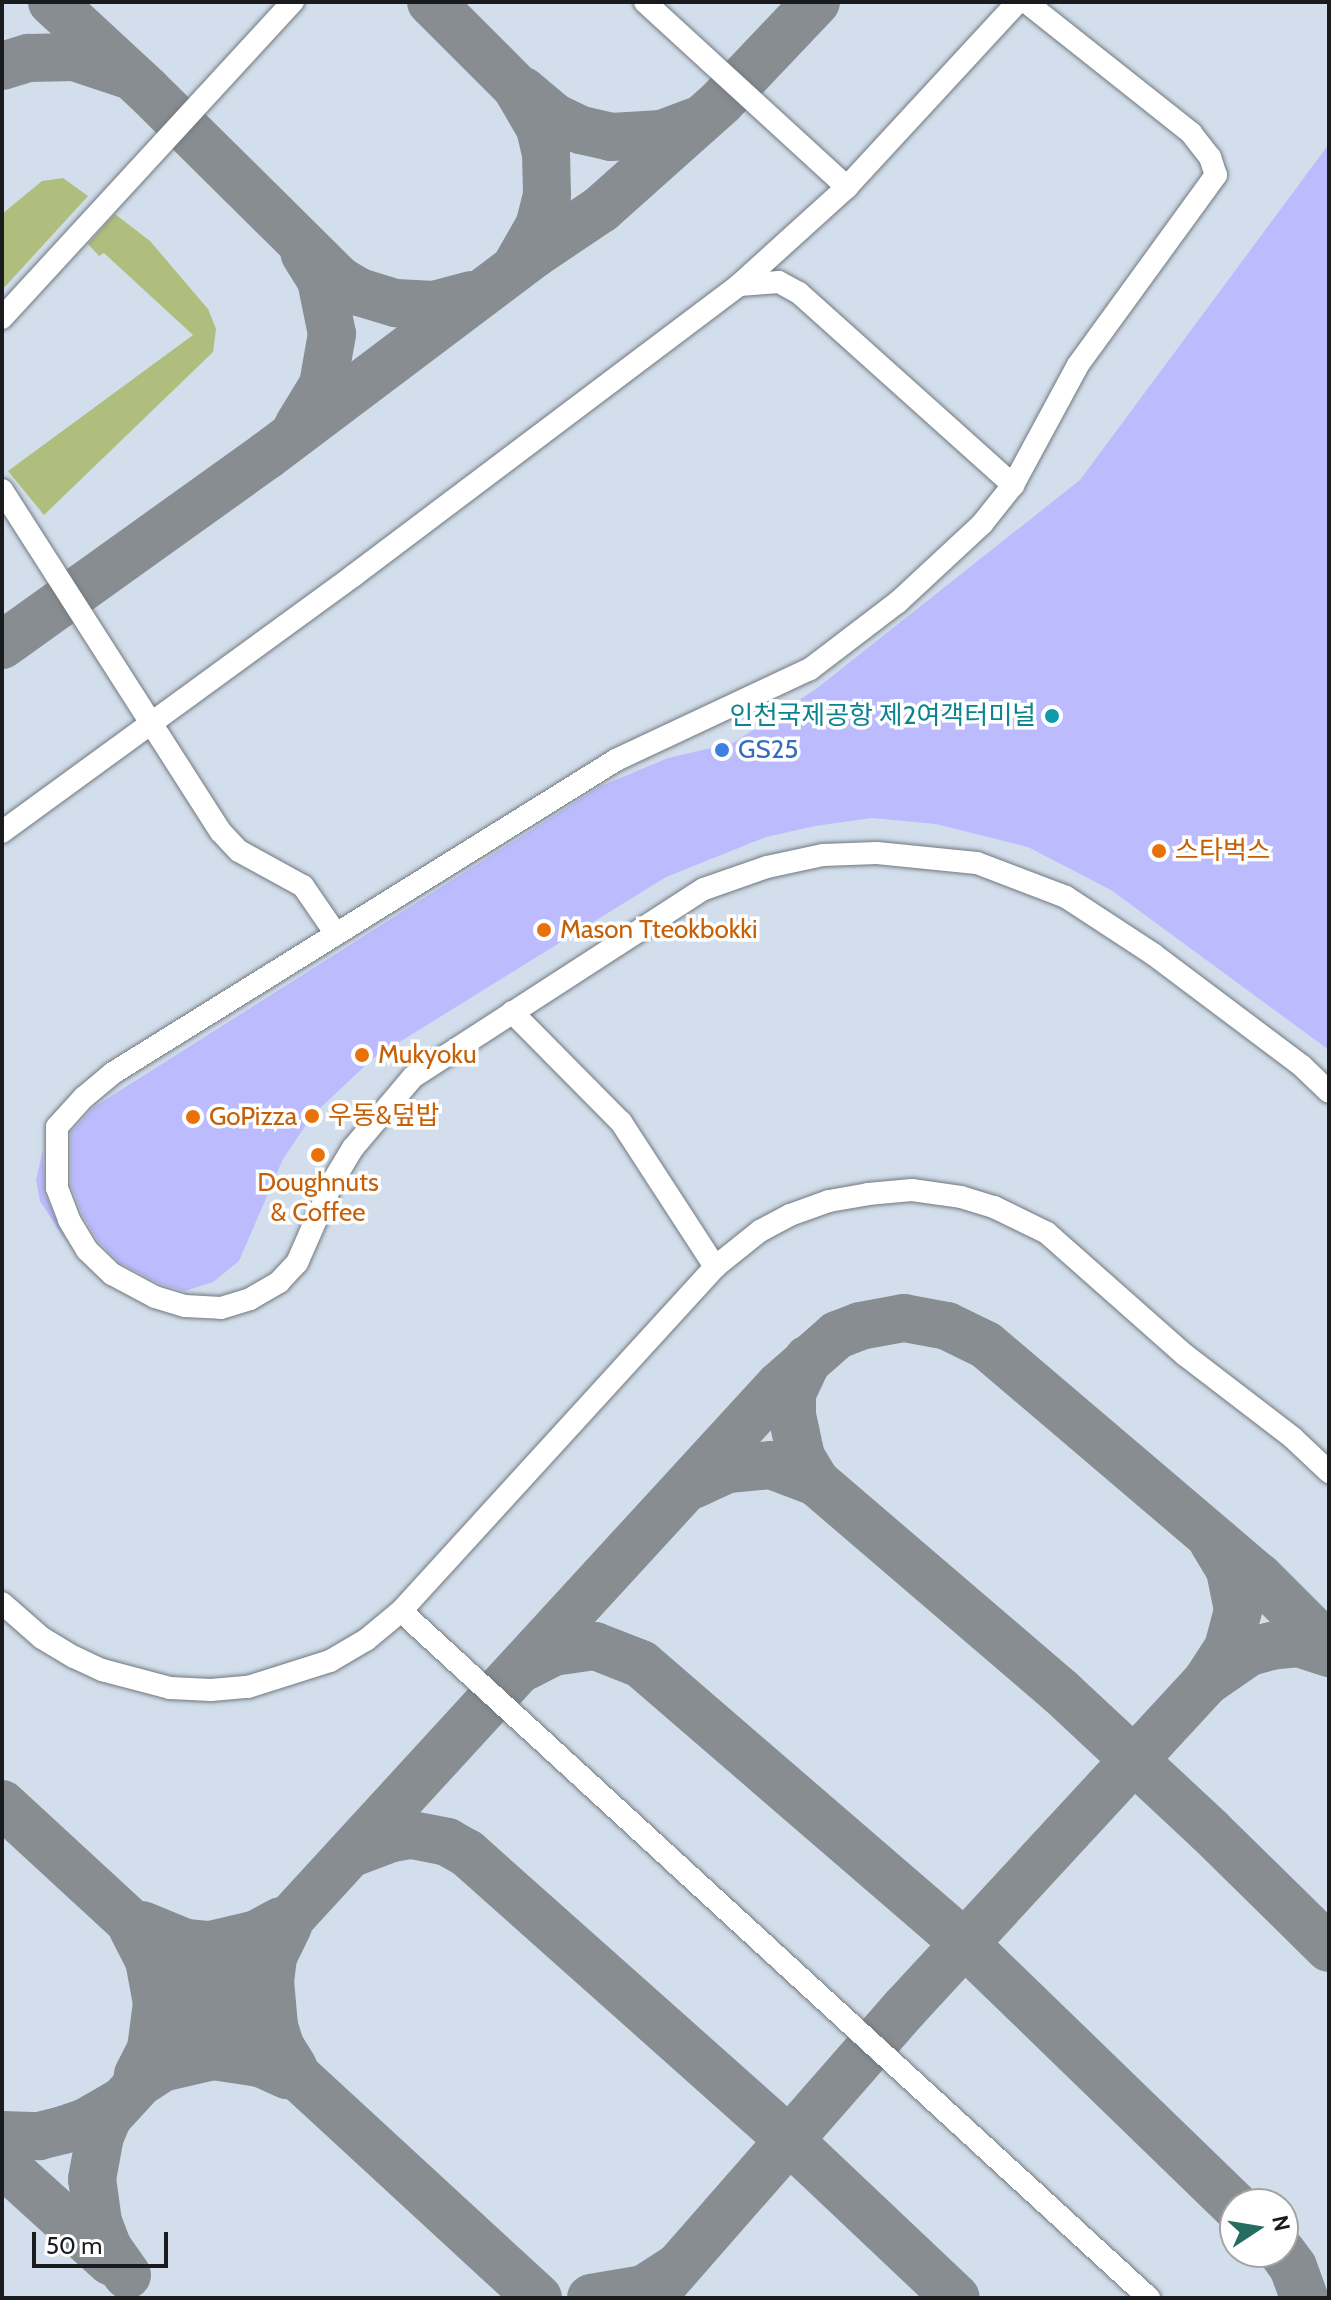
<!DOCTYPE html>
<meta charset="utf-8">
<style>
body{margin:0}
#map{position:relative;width:1331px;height:2300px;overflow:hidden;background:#e2e9f0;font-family:Cabin,"Noto Sans KR",sans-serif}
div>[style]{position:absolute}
.built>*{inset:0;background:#d2deeb}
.green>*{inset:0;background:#afbe7d}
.taxiway>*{height:48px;margin:-24px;padding:0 24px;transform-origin:24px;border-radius:24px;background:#888d92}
.building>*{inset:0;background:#bbbbfe}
.roads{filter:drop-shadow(0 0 2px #71787e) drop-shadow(0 0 2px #71787e)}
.minor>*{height:22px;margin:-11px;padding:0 11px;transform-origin:11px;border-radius:11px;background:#fff}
.dots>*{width:22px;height:22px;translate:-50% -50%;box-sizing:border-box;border:4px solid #fff;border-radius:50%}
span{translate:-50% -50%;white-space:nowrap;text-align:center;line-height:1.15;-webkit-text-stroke:7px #fff;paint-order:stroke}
.culture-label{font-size:26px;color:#0d838f}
.right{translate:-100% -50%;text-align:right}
.shop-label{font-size:26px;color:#366cbe}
.left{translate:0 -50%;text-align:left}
.food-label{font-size:26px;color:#c56008}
.frame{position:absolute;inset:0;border:4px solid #191b1e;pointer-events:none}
.north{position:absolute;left:1219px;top:2188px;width:80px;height:80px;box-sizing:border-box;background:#fff;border:2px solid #a3a4a5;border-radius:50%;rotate:78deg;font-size:22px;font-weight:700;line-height:32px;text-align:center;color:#191b1e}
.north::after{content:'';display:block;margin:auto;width:28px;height:36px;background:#266c60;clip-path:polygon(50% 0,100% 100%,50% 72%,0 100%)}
.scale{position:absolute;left:32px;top:2232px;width:136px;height:36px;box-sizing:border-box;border:4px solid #191b1e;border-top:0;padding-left:10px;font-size:24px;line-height:28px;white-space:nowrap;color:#191b1e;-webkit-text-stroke:6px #fff;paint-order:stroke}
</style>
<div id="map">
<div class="built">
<i style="clip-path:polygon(evenodd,2px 2px,1329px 2px,1329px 2298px,2px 2298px,2px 2px,1235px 2204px,1283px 2204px,1283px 2252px,1235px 2252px,1235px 2204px)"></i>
</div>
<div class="green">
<i style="clip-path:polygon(63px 178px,88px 196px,2px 290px,2px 214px,42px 181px)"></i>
<i style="clip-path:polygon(115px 214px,150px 241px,208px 309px,216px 329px,213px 352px,44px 515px,8px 471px,193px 335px,104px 253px,99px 256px,88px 244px)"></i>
</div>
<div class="taxiway">
<i style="left:52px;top:2px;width:129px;rotate:42.8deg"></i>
<i style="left:147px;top:90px;width:270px;rotate:44.7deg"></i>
<i style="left:339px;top:280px;width:23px;rotate:31deg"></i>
<i style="left:359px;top:292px;width:39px;rotate:17deg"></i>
<i style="left:396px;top:303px;width:38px;rotate:3deg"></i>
<i style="left:434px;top:305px;width:39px;rotate:-15deg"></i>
<i style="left:431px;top:2px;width:120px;rotate:45deg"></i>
<i style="left:516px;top:87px;width:48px;rotate:59.7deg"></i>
<i style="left:540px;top:128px;width:26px;rotate:77deg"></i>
<i style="left:546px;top:153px;width:42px;rotate:88.6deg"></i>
<i style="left:547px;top:195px;width:32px;rotate:104deg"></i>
<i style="left:539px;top:226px;width:43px;rotate:119.6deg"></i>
<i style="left:2px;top:66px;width:28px;rotate:-17deg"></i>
<i style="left:29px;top:58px;width:45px;rotate:-1.3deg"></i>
<i style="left:74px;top:57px;width:54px;rotate:18.4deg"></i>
<i style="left:523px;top:91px;width:40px;rotate:40deg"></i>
<i style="left:554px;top:117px;width:30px;rotate:26deg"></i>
<i style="left:581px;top:130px;width:31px;rotate:13deg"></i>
<i style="left:611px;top:137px;width:51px;rotate:-3.4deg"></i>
<i style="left:662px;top:134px;width:34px;rotate:-21deg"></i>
<i style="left:298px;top:426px;width:48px;rotate:-58.6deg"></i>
<i style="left:323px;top:385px;width:52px;rotate:-80deg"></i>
<i style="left:332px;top:334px;width:55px;rotate:-101.5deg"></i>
<i style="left:321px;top:280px;width:31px;rotate:-122deg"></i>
<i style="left:2px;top:645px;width:325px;rotate:-35.6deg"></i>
<i style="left:266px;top:456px;width:336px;rotate:-37deg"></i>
<i style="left:534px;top:254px;width:81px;rotate:-33.9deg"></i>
<i style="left:601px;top:209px;width:161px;rotate:-41.7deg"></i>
<i style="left:721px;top:102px;width:138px;rotate:-46.5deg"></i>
<i style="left:808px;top:1359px;width:38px;rotate:115deg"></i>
<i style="left:792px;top:1393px;width:22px;rotate:90deg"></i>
<i style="left:792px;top:1415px;width:43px;rotate:77.9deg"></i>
<i style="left:801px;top:1457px;width:29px;rotate:59deg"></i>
<i style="left:693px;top:1485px;width:38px;rotate:-25deg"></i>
<i style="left:728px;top:1469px;width:43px;rotate:-5.3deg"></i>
<i style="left:771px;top:1465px;width:48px;rotate:20.7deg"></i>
<i style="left:816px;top:1482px;width:323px;rotate:40.6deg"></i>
<i style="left:1061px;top:1692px;width:204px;rotate:43deg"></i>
<i style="left:1210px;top:1831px;width:167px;rotate:44.5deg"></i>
<i style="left:526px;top:1666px;width:30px;rotate:-27deg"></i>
<i style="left:553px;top:1652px;width:42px;rotate:-8.1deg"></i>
<i style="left:595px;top:1646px;width:49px;rotate:21.4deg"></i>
<i style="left:641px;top:1664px;width:428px;rotate:40.8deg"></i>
<i style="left:965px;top:1944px;width:376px;rotate:44.1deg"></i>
<i style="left:1210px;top:1679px;width:47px;rotate:-34.7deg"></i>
<i style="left:1249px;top:1652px;width:23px;rotate:-15deg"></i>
<i style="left:1271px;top:1646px;width:27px;rotate:-6deg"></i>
<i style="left:1298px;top:1643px;width:33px;rotate:18deg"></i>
<i style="left:2px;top:1804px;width:729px;rotate:42.66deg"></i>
<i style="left:352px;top:1853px;width:43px;rotate:-20.6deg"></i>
<i style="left:392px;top:1838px;width:20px;rotate:-9deg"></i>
<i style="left:412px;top:1835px;width:36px;rotate:11deg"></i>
<i style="left:447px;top:1842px;width:23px;rotate:29deg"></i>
<i style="left:467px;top:1853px;width:433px;rotate:41.7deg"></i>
<i style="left:790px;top:2141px;width:228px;rotate:43.4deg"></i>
<i style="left:142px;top:1925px;width:48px;rotate:22.2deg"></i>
<i style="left:186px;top:1943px;width:24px;rotate:5deg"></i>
<i style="left:210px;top:1945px;width:48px;rotate:-13.2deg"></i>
<i style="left:257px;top:1934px;width:26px;rotate:-29deg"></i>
<i style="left:288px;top:1926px;width:34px;rotate:116deg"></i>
<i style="left:273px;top:1957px;width:24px;rotate:97deg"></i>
<i style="left:270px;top:1981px;width:45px;rotate:84.9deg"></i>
<i style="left:274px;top:2026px;width:21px;rotate:73deg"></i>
<i style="left:280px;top:2046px;width:25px;rotate:58deg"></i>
<i style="left:133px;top:1929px;width:35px;rotate:63deg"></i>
<i style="left:149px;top:1960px;width:44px;rotate:79.5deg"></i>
<i style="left:157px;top:2003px;width:46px;rotate:97.4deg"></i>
<i style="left:151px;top:2049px;width:29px;rotate:117deg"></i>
<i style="left:145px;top:2079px;width:20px;rotate:-33deg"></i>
<i style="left:162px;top:2068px;width:52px;rotate:-13.2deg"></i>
<i style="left:213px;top:2056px;width:48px;rotate:8.5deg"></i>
<i style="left:260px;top:2063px;width:30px;rotate:24deg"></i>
<i style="left:2px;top:2135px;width:37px;rotate:2deg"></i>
<i style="left:39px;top:2136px;width:25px;rotate:-14deg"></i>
<i style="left:63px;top:2130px;width:24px;rotate:-19deg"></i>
<i style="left:86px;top:2122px;width:39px;rotate:-30deg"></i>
<i style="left:2px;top:2163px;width:147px;rotate:42.2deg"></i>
<i style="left:1282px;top:2252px;width:19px;rotate:54deg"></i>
<i style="left:1293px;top:2267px;width:33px;rotate:70deg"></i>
<i style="left:127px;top:2275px;width:33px;rotate:-125deg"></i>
<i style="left:108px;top:2248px;width:28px;rotate:-111deg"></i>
<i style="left:98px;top:2222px;width:43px;rotate:-97.9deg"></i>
<i style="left:92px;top:2179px;width:44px;rotate:-79.5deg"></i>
<i style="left:100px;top:2136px;width:21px;rotate:-67deg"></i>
<i style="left:108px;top:2117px;width:992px;rotate:-47.45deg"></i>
<i style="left:779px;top:1386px;width:77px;rotate:-41.3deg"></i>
<i style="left:837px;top:1335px;width:25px;rotate:-21deg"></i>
<i style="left:860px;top:1326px;width:45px;rotate:-10.3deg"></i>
<i style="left:904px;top:1318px;width:44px;rotate:10.5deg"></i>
<i style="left:947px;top:1326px;width:43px;rotate:26deg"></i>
<i style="left:986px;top:1345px;width:358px;rotate:40.4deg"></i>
<i style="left:1259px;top:1577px;width:99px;rotate:45deg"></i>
<i style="left:591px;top:2298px;width:54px;rotate:-9.6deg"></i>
<i style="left:644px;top:2289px;width:37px;rotate:-33deg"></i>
<i style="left:651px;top:2298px;width:386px;rotate:-48.8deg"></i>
<i style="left:905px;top:2008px;width:444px;rotate:-47.3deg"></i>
<i style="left:1206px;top:1682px;width:40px;rotate:-57.1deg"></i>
<i style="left:1228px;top:1648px;width:39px;rotate:-75deg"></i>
<i style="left:1238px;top:1610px;width:41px;rotate:-101.3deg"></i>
<i style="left:1230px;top:1570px;width:33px;rotate:-121deg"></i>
</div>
<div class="building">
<i style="clip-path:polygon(1329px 144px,1329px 1050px,1111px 890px,1028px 847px,936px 824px,872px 818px,815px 826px,766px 837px,666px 877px,372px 1059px,312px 1116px,283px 1159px,239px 1261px,213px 1282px,185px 1291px,160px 1284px,120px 1263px,98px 1241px,82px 1214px,71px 1185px,71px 1132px,94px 1107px,601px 786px,668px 758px,733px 743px,816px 689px,1080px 480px)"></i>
<i style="clip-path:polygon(43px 1150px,44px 1192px,67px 1243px,40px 1201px,36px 1180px)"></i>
</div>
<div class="roads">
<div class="minor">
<i style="left:645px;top:2px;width:274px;rotate:42.5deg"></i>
<i style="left:1026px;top:2px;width:211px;rotate:38.4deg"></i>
<i style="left:1191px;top:133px;width:31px;rotate:52deg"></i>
<i style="left:1210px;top:157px;width:19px;rotate:72deg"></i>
<i style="left:1216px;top:175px;width:235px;rotate:126deg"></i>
<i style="left:1078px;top:365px;width:136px;rotate:118.4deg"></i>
<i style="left:1013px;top:485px;width:50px;rotate:128.5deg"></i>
<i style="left:982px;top:524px;width:115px;rotate:137.1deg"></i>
<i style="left:898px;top:602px;width:111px;rotate:142.7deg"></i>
<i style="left:810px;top:669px;width:214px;rotate:154.9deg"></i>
<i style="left:616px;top:760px;width:592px;rotate:148.11deg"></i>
<i style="left:113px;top:1073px;width:38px;rotate:140deg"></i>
<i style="left:84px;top:1097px;width:40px;rotate:132deg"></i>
<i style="left:57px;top:1127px;width:61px;rotate:90deg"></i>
<i style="left:57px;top:1188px;width:34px;rotate:69deg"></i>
<i style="left:69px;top:1220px;width:35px;rotate:59deg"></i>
<i style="left:87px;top:1250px;width:35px;rotate:44deg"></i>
<i style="left:112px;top:1274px;width:49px;rotate:28.1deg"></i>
<i style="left:155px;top:1297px;width:31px;rotate:17deg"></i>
<i style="left:185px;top:1306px;width:36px;rotate:3deg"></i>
<i style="left:221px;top:1308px;width:30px;rotate:-17deg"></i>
<i style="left:250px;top:1299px;width:34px;rotate:-30deg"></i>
<i style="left:279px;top:1282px;width:26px;rotate:-47deg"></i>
<i style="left:297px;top:1263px;width:90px;rotate:-66.3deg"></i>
<i style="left:333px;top:1181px;width:39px;rotate:-59deg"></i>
<i style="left:353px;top:1148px;width:93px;rotate:-49.8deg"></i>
<i style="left:413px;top:1077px;width:346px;rotate:-32.9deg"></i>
<i style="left:704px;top:889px;width:67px;rotate:-19.2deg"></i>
<i style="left:767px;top:867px;width:57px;rotate:-12.1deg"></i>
<i style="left:823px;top:855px;width:54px;rotate:-2.1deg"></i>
<i style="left:877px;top:853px;width:100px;rotate:5.7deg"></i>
<i style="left:977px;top:863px;width:95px;rotate:20.9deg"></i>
<i style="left:1066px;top:897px;width:104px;rotate:33.2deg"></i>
<i style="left:1153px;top:954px;width:186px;rotate:36.9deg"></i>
<i style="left:1302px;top:1066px;width:37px;rotate:44deg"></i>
<i style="left:739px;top:285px;width:40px;rotate:-4.3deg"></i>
<i style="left:779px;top:282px;width:23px;rotate:29deg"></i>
<i style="left:799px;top:293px;width:288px;rotate:41.9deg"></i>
<i style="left:2px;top:318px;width:430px;rotate:-47.4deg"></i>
<i style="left:2px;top:490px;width:406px;rotate:57.4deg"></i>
<i style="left:221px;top:832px;width:26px;rotate:47deg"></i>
<i style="left:239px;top:851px;width:73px;rotate:28.7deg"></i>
<i style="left:303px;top:886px;width:58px;rotate:55.5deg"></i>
<i style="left:2px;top:832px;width:434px;rotate:-36.1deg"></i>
<i style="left:353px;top:576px;width:483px;rotate:-37deg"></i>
<i style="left:739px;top:285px;width:146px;rotate:-42.2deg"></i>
<i style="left:847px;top:187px;width:252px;rotate:-47.3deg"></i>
<i style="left:512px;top:1012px;width:155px;rotate:45.3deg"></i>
<i style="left:621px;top:1122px;width:173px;rotate:57deg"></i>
<i style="left:2px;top:1603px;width:53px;rotate:41.2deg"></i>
<i style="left:42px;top:1638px;width:37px;rotate:31deg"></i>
<i style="left:74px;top:1657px;width:31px;rotate:25deg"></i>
<i style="left:102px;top:1670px;width:70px;rotate:14.8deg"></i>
<i style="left:170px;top:1688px;width:41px;rotate:2.8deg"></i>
<i style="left:211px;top:1690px;width:37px;rotate:-5deg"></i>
<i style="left:248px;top:1687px;width:86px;rotate:-17.6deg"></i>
<i style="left:330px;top:1661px;width:42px;rotate:-30.3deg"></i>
<i style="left:366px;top:1640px;width:45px;rotate:-39.6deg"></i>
<i style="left:401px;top:1611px;width:466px;rotate:-47.6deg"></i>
<i style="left:715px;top:1267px;width:58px;rotate:-38.7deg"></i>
<i style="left:760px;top:1231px;width:34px;rotate:-28deg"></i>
<i style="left:790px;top:1215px;width:41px;rotate:-19.7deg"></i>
<i style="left:829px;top:1201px;width:40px;rotate:-10deg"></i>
<i style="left:868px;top:1194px;width:44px;rotate:-5.2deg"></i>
<i style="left:912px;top:1190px;width:49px;rotate:8.1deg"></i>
<i style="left:961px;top:1197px;width:34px;rotate:17deg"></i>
<i style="left:994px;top:1207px;width:59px;rotate:26.1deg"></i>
<i style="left:1047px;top:1233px;width:184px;rotate:41.5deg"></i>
<i style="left:1185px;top:1355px;width:136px;rotate:37.5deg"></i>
<i style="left:1293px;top:1438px;width:50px;rotate:43.4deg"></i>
<i style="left:401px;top:1611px;width:1016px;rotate:42.57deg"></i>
</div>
</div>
<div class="dots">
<i style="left:1052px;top:716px;background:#0f9aa8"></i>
<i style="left:722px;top:750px;background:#3f7fe0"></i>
<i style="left:1159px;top:851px;background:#e8710a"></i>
<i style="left:544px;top:930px;background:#e8710a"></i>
<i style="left:362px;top:1055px;background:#e8710a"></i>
<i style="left:312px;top:1116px;background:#e8710a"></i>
<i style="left:193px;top:1117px;background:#e8710a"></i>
<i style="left:318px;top:1155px;background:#e8710a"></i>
</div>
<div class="culture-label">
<span class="right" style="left:1036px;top:716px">인천국제공항 제2여객터미널</span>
</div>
<div class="shop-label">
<span class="left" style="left:738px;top:750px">GS25</span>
</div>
<div class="food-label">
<span class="left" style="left:1175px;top:851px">스타벅스</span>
<span class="left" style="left:560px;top:930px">Mason Tteokbokki</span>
<span class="left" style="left:378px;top:1055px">Mukyoku</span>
<span class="left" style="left:328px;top:1116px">우동&amp;덮밥</span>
<span class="left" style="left:209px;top:1117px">GoPizza</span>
<span style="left:318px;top:1198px">Doughnuts<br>&amp; Coffee</span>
</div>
<div class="frame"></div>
<div class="north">N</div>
<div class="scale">50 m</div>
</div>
